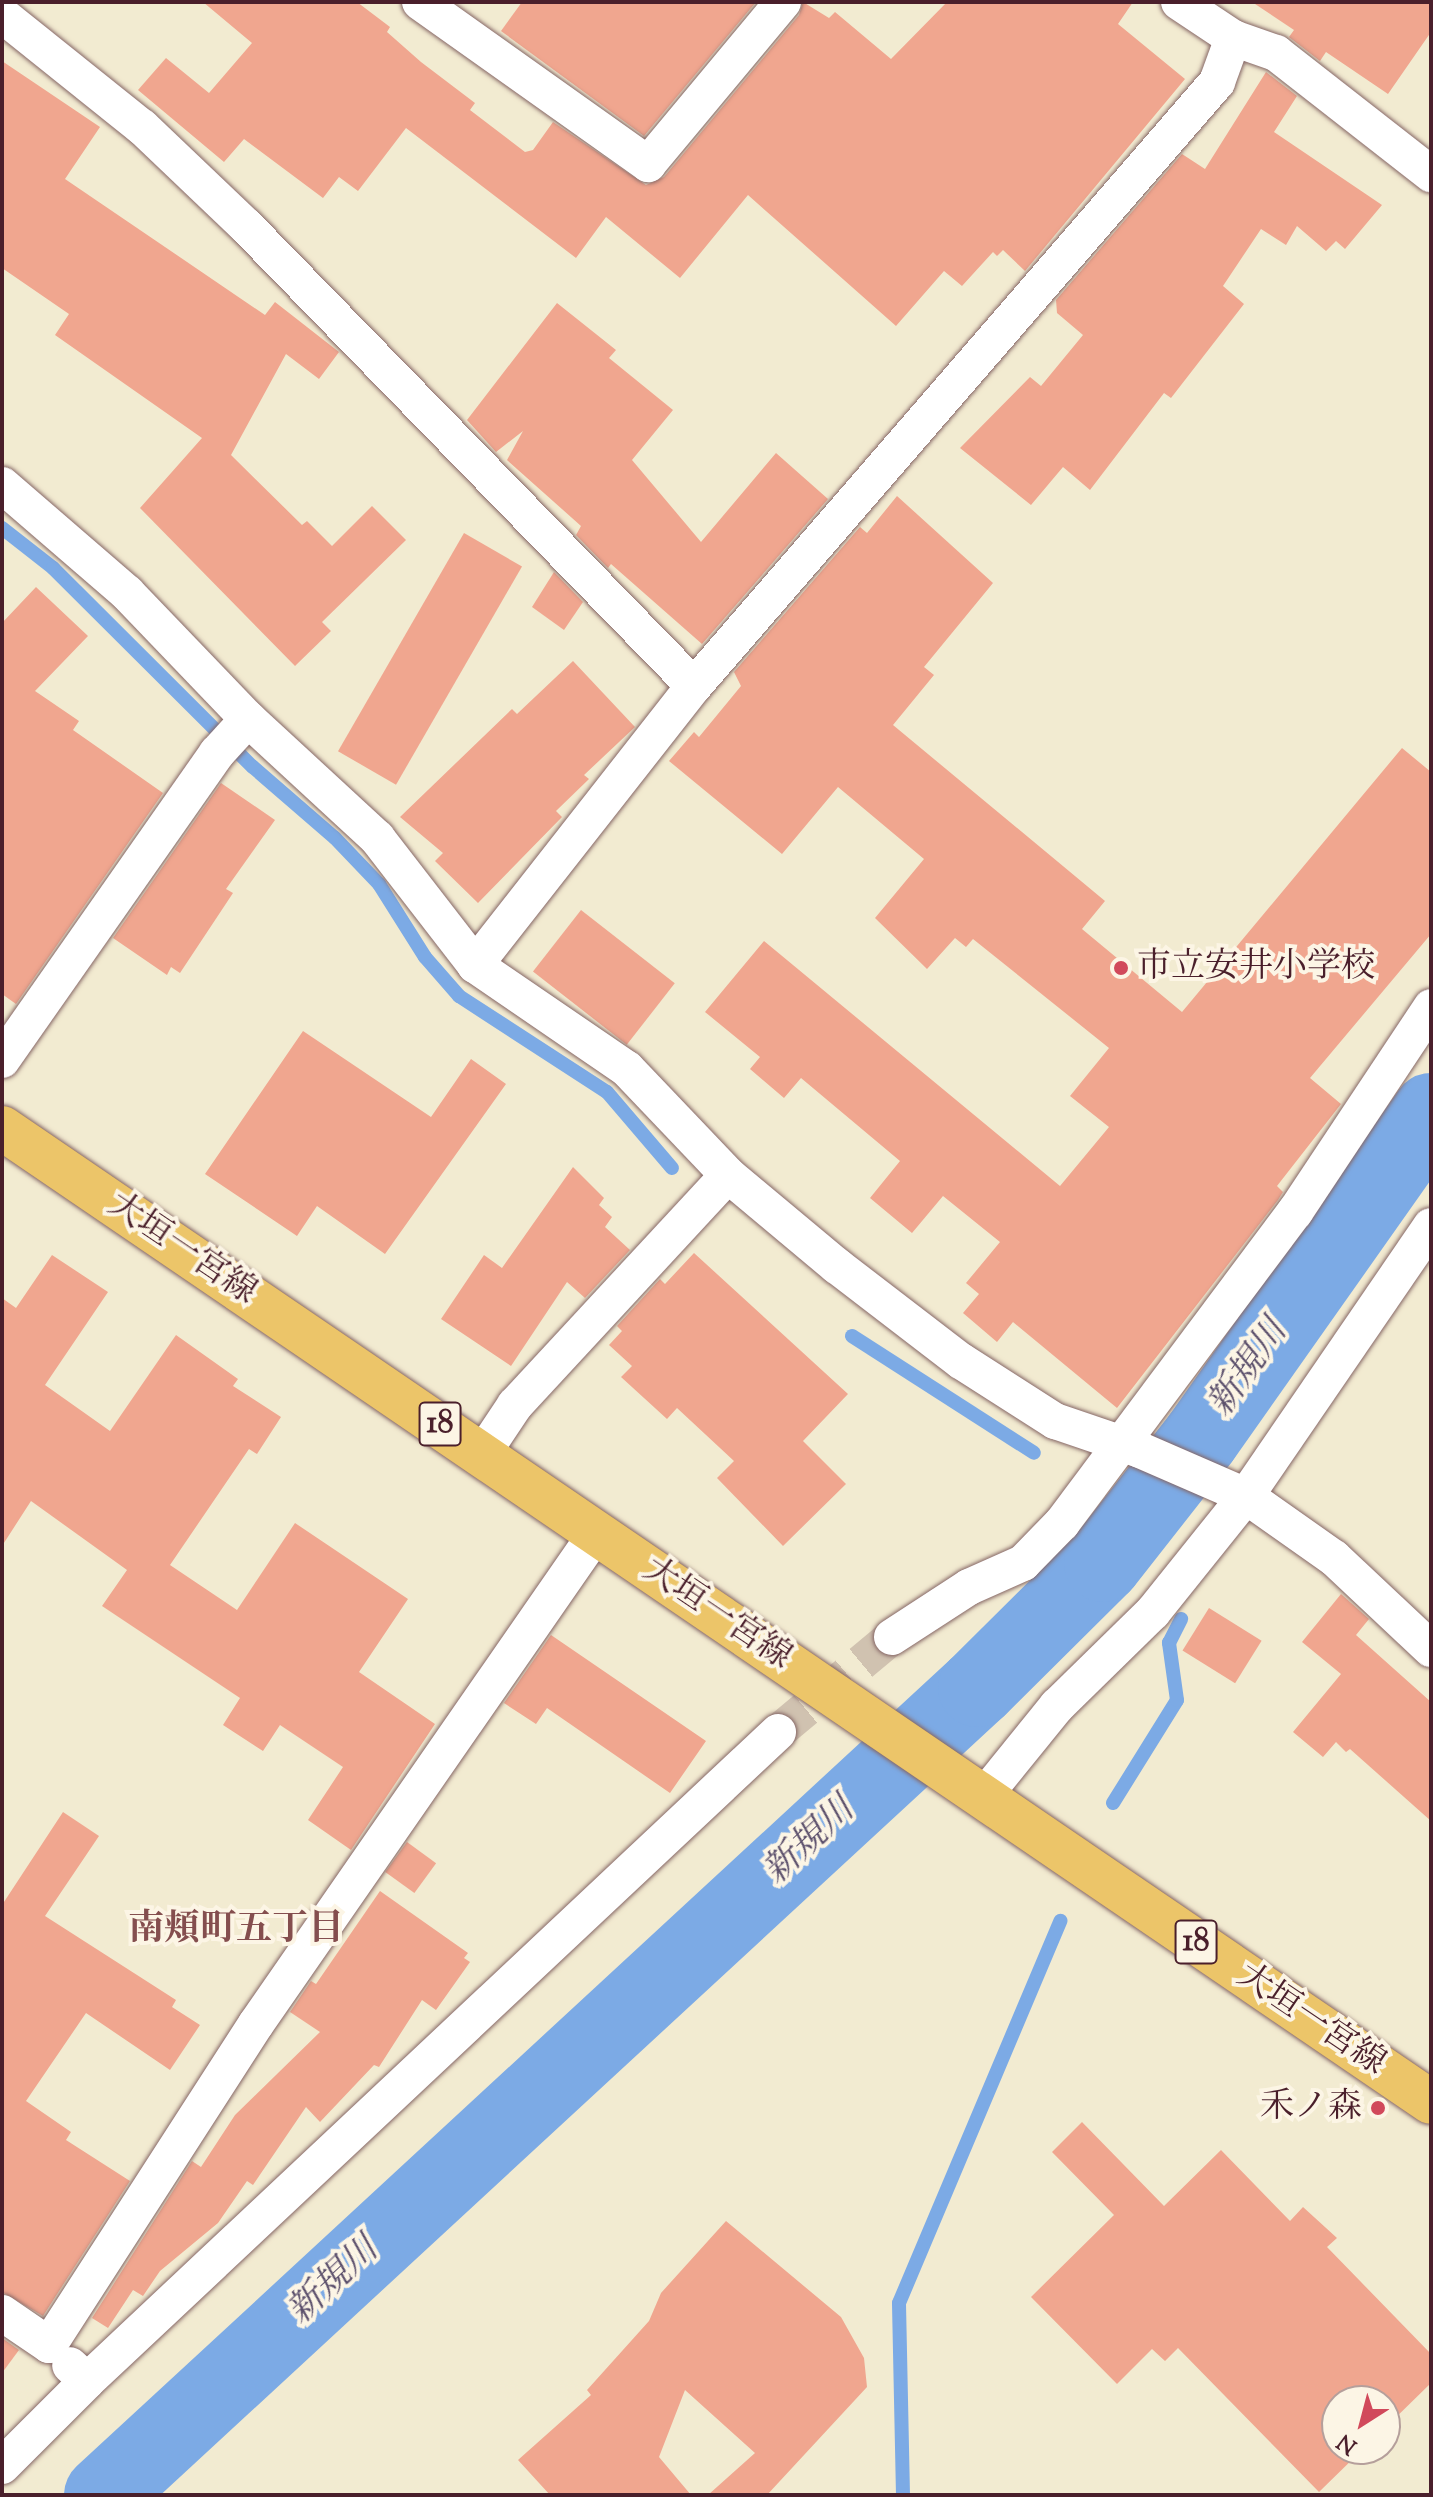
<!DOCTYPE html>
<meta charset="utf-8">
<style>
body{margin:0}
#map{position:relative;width:1433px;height:2497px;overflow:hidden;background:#f2ebd1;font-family:"Sorts Mill Goudy","Noto Serif JP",serif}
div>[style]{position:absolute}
.stream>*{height:14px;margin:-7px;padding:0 7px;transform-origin:7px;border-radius:7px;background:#7caae5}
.river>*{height:78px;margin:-39px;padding:0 39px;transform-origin:39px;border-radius:39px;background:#7caae5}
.building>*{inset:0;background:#f0a68f;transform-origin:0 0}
.minor-tunnel>*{height:36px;margin-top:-18px;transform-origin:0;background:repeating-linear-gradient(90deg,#d0c2b0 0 36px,transparent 0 54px)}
.roads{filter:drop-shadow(0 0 2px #856665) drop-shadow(0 0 2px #856665)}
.minor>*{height:36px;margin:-18px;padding:0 18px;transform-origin:18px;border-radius:18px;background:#fff}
.primary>*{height:44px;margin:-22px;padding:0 22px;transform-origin:22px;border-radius:22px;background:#ecc569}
.dots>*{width:22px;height:22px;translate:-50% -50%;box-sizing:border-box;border:4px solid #fcf5e5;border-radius:50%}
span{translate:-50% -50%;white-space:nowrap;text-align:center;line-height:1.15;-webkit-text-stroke:8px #fcf5e5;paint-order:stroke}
.shield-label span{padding:2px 6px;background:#fcf5e5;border:2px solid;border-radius:6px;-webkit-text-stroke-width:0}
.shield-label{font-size:32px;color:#4a1f2b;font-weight:700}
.poi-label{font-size:34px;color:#4a1f2b}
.left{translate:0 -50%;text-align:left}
.right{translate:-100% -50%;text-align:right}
.street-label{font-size:34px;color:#4a1f2b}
.water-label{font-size:36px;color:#5c506c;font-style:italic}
.neighbourhood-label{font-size:36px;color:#844e4e;font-weight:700}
.frame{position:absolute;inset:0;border:4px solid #4a1f2b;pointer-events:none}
.north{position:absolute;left:1321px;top:2385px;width:80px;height:80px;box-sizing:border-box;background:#fcf5e5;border:2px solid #b59f9b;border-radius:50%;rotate:216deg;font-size:22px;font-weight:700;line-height:32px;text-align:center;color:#4a1f2b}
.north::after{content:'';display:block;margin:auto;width:28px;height:36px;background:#d1495b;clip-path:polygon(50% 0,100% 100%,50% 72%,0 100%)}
</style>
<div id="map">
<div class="stream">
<i style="left:2px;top:528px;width:65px;rotate:38.1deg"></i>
<i style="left:53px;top:568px;width:282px;rotate:44.9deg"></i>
<i style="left:253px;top:767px;width:108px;rotate:40.9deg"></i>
<i style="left:335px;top:838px;width:64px;rotate:46.3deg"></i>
<i style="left:379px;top:884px;width:86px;rotate:57.8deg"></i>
<i style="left:425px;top:957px;width:52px;rotate:48.9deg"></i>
<i style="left:459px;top:996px;width:176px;rotate:33deg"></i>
<i style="left:607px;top:1092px;width:100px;rotate:49.5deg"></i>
<i style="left:852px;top:1336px;width:216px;rotate:32.7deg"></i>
<i style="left:1113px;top:1803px;width:121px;rotate:-58.1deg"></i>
<i style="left:1177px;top:1700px;width:58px;rotate:-98deg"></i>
<i style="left:1169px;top:1643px;width:27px;rotate:-63deg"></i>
<i style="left:903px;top:2495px;width:192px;rotate:-91.2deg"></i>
<i style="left:899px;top:2303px;width:415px;rotate:-67.1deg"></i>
</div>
<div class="river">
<i style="left:103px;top:2495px;width:1190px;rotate:-42.72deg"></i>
<i style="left:977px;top:1688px;width:177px;rotate:-44.8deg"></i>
<i style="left:1103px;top:1563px;width:159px;rotate:-51.9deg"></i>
<i style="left:1201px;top:1438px;width:399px;rotate:-54.8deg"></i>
</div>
<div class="building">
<i style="clip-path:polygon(203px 2px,357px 2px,390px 27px,387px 32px,421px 62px,475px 103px,470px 110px,525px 152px,533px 150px,553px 122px,646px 185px,664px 177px,799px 15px,803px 2px,829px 18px,835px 12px,891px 59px,947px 2px,1133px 2px,1118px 24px,1185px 79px,1025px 271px,1003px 250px,997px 256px,993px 252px,962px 286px,944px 271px,896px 326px,748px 195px,680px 278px,606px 217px,576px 258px,406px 128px,358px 191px,339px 177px,323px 198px,244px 139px,224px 162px,138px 90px,166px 58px,209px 93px,252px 43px)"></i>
<i style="clip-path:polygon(522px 2px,756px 2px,644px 136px,501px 31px)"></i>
<i style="clip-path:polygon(1252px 2px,1431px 2px,1431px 32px,1388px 94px,1326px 52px,1320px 61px,1289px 37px,1294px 30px)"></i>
<i style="clip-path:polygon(2px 61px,100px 127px,65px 179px,265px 315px,275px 302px,339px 352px,319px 379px,286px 354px,231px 455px,302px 525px,307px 521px,332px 546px,372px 506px,406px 540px,322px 622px,331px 631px,295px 666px,140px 508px,202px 438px,55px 335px,69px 314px,2px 268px)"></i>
<i style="clip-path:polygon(1266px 72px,1297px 96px,1274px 132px,1382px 205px,1345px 249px,1336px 241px,1326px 251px,1297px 226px,1286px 245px,1261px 229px,1223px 286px,1244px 304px,1171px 398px,1164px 393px,1090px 490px,1063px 467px,1031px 505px,960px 448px,1030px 377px,1041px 386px,1083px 335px,1057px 313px,1056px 300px,1182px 154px,1205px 169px)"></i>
<i style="clip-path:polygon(557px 303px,616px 350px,609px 358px,673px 410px,632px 460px,701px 542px,776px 453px,828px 499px,702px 644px,611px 564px,608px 568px,576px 535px,581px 526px,507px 460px,523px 431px,496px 452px,467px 420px)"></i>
<i style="clip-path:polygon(897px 496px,993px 583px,924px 667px,934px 675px,893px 725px,1105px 901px,1082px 929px,1182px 1012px,1402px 748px,1431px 772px,1431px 934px,1310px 1078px,1341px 1104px,1277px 1186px,1283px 1192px,1278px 1200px,1117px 1408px,1013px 1322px,997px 1342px,963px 1313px,979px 1294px,966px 1283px,1000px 1242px,943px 1196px,912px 1233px,870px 1198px,900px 1161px,801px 1078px,784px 1098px,750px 1069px,760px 1057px,705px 1012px,764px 941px,1060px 1186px,1109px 1127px,1070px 1096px,1109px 1048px,973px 939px,966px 947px,955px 938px,927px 969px,875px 918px,924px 859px,838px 787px,782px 854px,669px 761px,694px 732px,699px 737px,741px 686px,734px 672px,860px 527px,867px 533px)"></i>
<i style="left:464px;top:533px;width:67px;height:252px;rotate:30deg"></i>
<i style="clip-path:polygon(554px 572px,583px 602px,564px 630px,532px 607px)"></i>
<i style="clip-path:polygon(36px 587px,88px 636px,35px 691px,79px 721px,73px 730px,163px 793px,16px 1004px,2px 994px,2px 623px)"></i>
<i style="clip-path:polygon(573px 661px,635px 727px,584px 775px,589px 779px,556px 811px,562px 817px,478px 903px,435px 861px,443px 853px,400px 817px,512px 709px,517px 714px)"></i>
<i style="clip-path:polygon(221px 783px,275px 820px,226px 889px,233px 893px,180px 973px,171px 967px,167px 975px,113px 938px)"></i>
<i style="left:581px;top:910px;width:119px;height:78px;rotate:38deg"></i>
<i style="clip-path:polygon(303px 1031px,431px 1117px,471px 1059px,506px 1084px,385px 1254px,317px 1206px,297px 1236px,205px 1174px)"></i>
<i style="clip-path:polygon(573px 1167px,604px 1198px,599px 1205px,612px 1217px,605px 1227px,630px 1250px,585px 1298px,567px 1282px,511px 1366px,441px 1319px,484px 1255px,502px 1268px)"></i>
<i style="clip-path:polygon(694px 1253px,848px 1394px,803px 1441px,846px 1484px,783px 1546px,717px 1478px,734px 1461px,677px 1408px,667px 1419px,621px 1377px,632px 1366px,609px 1345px,622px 1331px,617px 1326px,660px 1279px,665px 1284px)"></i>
<i style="clip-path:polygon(52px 1255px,108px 1292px,45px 1385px,110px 1431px,176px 1335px,238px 1379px,233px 1386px,281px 1417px,257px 1454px,249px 1449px,170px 1565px,237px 1610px,295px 1523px,408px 1599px,359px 1672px,435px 1724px,351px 1850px,308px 1820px,343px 1767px,280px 1725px,263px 1751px,223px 1725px,240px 1698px,102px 1606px,127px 1570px,31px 1501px,2px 1546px,2px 1298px,16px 1308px)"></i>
<i style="clip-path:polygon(1341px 1594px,1369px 1619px,1356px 1635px,1431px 1702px,1431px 1821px,1350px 1749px,1346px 1752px,1336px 1742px,1323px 1757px,1293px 1732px,1341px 1674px,1302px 1642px)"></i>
<i style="left:1209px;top:1608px;width:62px;height:50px;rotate:32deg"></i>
<i style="clip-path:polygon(551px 1635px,706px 1741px,670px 1793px,547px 1708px,536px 1724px,504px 1703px)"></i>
<i style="clip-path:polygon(63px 1812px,99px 1836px,45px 1916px,176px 2000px,172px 2007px,200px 2025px,170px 2070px,86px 2013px,26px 2101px,71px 2132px,66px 2140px,130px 2181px,43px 2316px,2px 2292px,2px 1905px)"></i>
<i style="left:407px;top:1842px;width:36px;height:37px;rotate:36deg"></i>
<i style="clip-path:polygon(380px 1891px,468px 1953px,464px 1958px,470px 1962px,436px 2010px,422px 2000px,379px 2067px,374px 2065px,320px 2122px,306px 2107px,253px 2185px,247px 2181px,218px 2223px,160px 2271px,143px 2296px,133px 2290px,108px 2328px,92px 2318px,192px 2161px,201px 2167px,235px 2115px,320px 2032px,290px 2012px,311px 1981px,316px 1984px)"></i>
<i style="clip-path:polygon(1082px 2122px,1164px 2206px,1221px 2150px,1290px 2221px,1303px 2207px,1337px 2238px,1327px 2247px,1431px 2354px,1431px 2383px,1385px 2428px,1385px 2401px,1337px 2401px,1337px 2449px,1363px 2449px,1319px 2492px,1178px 2348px,1165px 2361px,1152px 2349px,1117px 2384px,1031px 2297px,1114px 2215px,1052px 2152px)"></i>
<i style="clip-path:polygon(726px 2221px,841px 2317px,864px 2358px,867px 2387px,767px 2495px,708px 2495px,755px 2453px,685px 2390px,659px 2457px,691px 2495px,550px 2495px,518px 2460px,591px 2395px,587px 2390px,649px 2321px,661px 2293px)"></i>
<i style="clip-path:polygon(2px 2338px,19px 2350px,2px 2373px)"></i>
</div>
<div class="minor-tunnel">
<i style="left:778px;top:1732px;width:148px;rotate:-39.8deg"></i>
</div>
<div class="roads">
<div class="minor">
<i style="left:420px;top:2px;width:280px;rotate:35.4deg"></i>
<i style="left:648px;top:164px;width:211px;rotate:-50.2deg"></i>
<i style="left:1179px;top:2px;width:65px;rotate:33.7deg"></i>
<i style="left:1233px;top:38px;width:46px;rotate:19.2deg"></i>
<i style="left:1276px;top:53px;width:197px;rotate:38deg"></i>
<i style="left:2px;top:15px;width:179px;rotate:38.7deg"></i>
<i style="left:142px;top:127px;width:144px;rotate:43.6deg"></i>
<i style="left:246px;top:226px;width:642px;rotate:45.76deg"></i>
<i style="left:2px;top:485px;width:165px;rotate:40.8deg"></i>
<i style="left:127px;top:593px;width:175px;rotate:46.2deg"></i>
<i style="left:248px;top:719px;width:176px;rotate:42.7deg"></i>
<i style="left:377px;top:838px;width:160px;rotate:52.3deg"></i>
<i style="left:475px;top:965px;width:184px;rotate:34.4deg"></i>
<i style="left:627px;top:1069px;width:146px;rotate:46.4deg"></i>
<i style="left:728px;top:1175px;width:142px;rotate:39.9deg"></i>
<i style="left:837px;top:1266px;width:156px;rotate:37.5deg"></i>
<i style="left:961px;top:1361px;width:112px;rotate:32.6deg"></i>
<i style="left:1055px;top:1421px;width:90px;rotate:18.8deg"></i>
<i style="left:1140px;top:1450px;width:116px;rotate:23.5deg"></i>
<i style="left:1246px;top:1496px;width:108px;rotate:35.2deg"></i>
<i style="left:1334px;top:1558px;width:133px;rotate:43.2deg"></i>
<i style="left:475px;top:965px;width:355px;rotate:-51.9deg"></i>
<i style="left:694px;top:686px;width:799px;rotate:-49.11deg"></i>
<i style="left:1217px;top:82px;width:47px;rotate:-70deg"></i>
<i style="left:2px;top:1060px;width:375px;rotate:-55deg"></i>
<i style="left:217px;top:753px;width:46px;rotate:-47.6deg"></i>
<i style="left:483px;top:1453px;width:58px;rotate:-56.3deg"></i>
<i style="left:515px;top:1405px;width:313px;rotate:-47.2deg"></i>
<i style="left:892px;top:1637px;width:92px;rotate:-33deg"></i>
<i style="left:969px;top:1587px;width:59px;rotate:-24deg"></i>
<i style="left:1023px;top:1563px;width:56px;rotate:-45.7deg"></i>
<i style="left:1062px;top:1523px;width:389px;rotate:-53.2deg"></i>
<i style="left:1295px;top:1212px;width:246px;rotate:-56.4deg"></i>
<i style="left:984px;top:1796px;width:116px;rotate:-51deg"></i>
<i style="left:1057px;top:1706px;width:134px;rotate:-44.4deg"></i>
<i style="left:1153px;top:1612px;width:149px;rotate:-51.3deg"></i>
<i style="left:1246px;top:1496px;width:327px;rotate:-55.6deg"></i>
<i style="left:2px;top:2313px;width:57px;rotate:34.2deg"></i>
<i style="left:49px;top:2345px;width:382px;rotate:-57.2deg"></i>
<i style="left:256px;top:2024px;width:599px;rotate:-55.27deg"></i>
<i style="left:87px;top:2381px;width:948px;rotate:-43.2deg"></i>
<i style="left:2px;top:2466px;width:120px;rotate:-45deg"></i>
<i style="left:87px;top:2381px;width:23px;rotate:-137deg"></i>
</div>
<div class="primary">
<i style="left:2px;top:1128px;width:1729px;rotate:34.28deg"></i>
</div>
</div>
<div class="dots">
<i style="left:1121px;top:968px;background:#d1495b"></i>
<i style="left:1378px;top:2108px;background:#d1495b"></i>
</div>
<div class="shield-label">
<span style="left:440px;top:1424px">18</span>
<span style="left:1196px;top:1942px">18</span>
</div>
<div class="poi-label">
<span class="left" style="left:1137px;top:968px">市立安井小学校</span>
<span class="right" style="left:1362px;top:2108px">禾ノ森</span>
</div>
<div class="street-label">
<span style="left:182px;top:1249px;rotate:34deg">大垣一宮線</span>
<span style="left:717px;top:1614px;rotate:34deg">大垣一宮線</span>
<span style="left:1311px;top:2020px;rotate:34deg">大垣一宮線</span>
</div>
<div class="water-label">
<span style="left:1249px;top:1369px;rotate:-55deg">新規川</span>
<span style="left:810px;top:1842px;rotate:-43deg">新規川</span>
<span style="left:334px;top:2282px;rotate:-43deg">新規川</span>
</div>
<div class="neighbourhood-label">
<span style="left:236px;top:1931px">南頬町五丁目</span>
</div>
<div class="frame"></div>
<div class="north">N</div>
</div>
